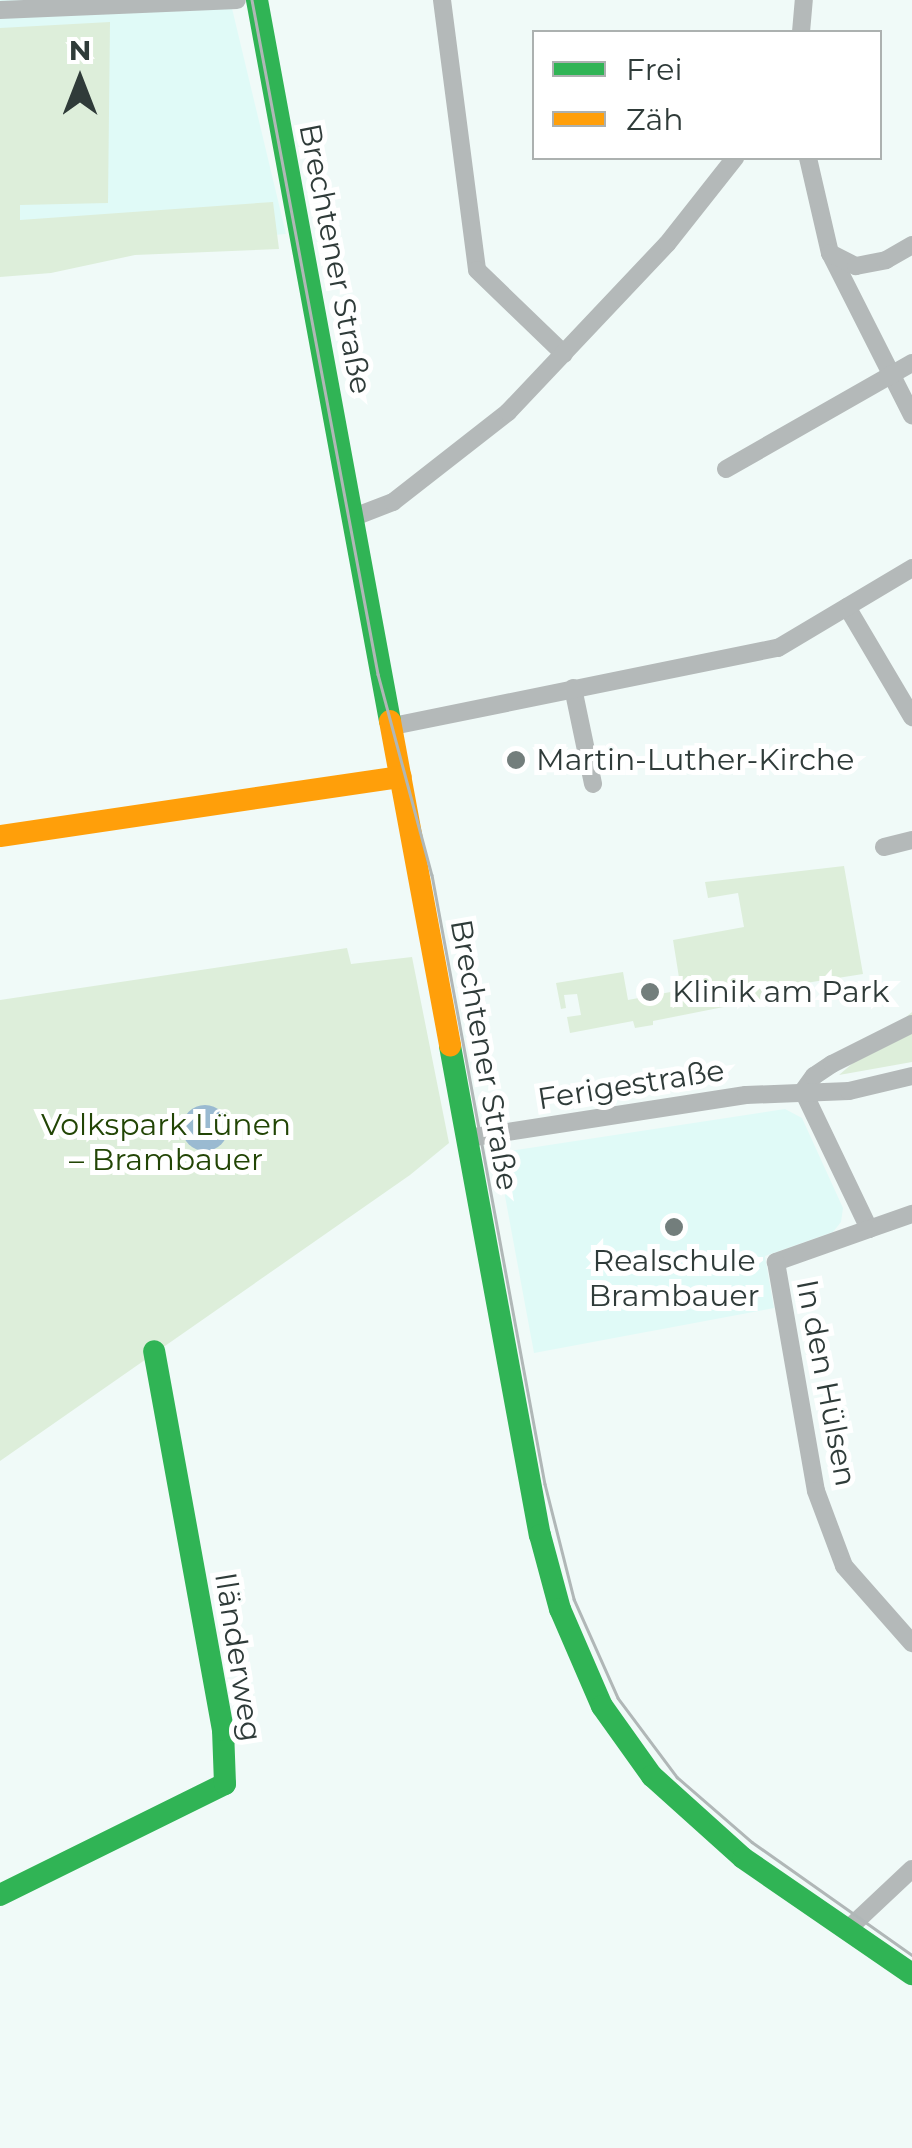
<!DOCTYPE html>
<meta charset="utf-8">
<style>
body{margin:0}
#map{position:relative;width:912px;height:2148px;overflow:hidden;background:#f0faf8;font-family:Montserrat,sans-serif}
div>[style]{position:absolute}
.built>*{inset:0;background:#e0faf7}
.green>*{inset:0;background:#ddeeda}
.water>*{inset:0;background:#9abad1}
.round{border-radius:50%}
.street>*{height:18px;margin:-9px;padding:0 9px;transform-origin:9px;border-radius:9px;background:#b4b9b9}
.fast>*{height:22px;margin:-11px;padding:0 11px;transform-origin:11px;border-radius:11px;background:#30b455}
.slow>*{height:22px;margin:-11px;padding:0 11px;transform-origin:11px;border-radius:11px;background:#ff9f0a}
.tram>*{height:2.5px;margin:-1.25px;padding:0 1.25px;transform-origin:1.25px;border-radius:1.25px;background:#b0b7b7}
.dots>*{width:28px;height:28px;translate:-50% -50%;box-sizing:border-box;border:5px solid #fff;border-radius:50%}
span{translate:-50% -50%;white-space:nowrap;text-align:center;line-height:1.15;-webkit-text-stroke:10px #fff;paint-order:stroke}
.street-label{font-size:30px;color:#2f3b39}
.poi-label{font-size:30px;color:#2f3b39}
.left{translate:0 -50%;text-align:left}
.park-label{font-size:30px;color:#224505}
.legend{position:absolute;left:532px;top:30px;width:350px;height:130px;box-sizing:border-box;background:#fff;border:2px solid #acb1b0;margin:0;padding:12px 18px;list-style:none;font-size:30px;color:#2f3b39}
.legend li{display:flex;align-items:center;gap:20px;height:50px}
.legend b{width:50px;border:2px solid #acb1b0}
.north{position:absolute;left:30px;top:30px;width:100px;height:100px;-webkit-text-stroke:8px #fff;paint-order:stroke;rotate:0deg;font-size:28px;font-weight:700;line-height:40px;text-align:center;color:#2f3b39}
.north::after{content:'';display:block;margin:auto;width:35px;height:45px;background:#2f3b39;clip-path:polygon(50% 0,100% 100%,50% 72%,0 100%)}
</style>
<div id="map">
<div class="built">
<i style="clip-path:polygon(0 0,230px 0,286px 234px,0 256px)"></i>
<i style="clip-path:polygon(785px 1109px,802px 1118px,843px 1208px,841px 1222px,833px 1232px,765px 1256px,774px 1308px,534px 1353px,497px 1153px)"></i>
</div>
<div class="green">
<i style="clip-path:polygon(110px 22px,108px 203px,20px 205px,20px 220px,273px 202px,279px 249px,135px 255px,51px 273px,0 277px,0 28px)"></i>
<i style="clip-path:polygon(844px 866px,863px 974px,780px 987px,764px 999px,653px 1021px,653px 1025px,635px 1028px,633px 1021px,570px 1033px,567px 1017px,581px 1015px,577px 994px,564px 995px,566px 1008px,561px 1009px,556px 983px,623px 972px,628px 1000px,681px 990px,673px 940px,744px 927px,738px 893px,708px 898px,705px 882px)"></i>
<i style="clip-path:polygon(347px 948px,351px 964px,412px 957px,449px 1143px,410px 1175px,0 1461px,0 1000px)"></i>
<i style="clip-path:polygon(912px 1012px,912px 1062px,839px 1075px)"></i>
</div>
<div class="water">
<i class="round" style="left:182px;top:1105px;width:46px;height:46px"></i>
</div>
<div class="street">
<i style="left:442px;top:0;width:272px;rotate:82.6deg"></i>
<i style="left:477px;top:270px;width:121px;rotate:44deg"></i>
<i style="left:0;top:10px;width:237px;rotate:-2.4deg"></i>
<i style="left:801px;top:32px;width:32px;rotate:-85deg"></i>
<i style="left:808px;top:158px;width:98px;rotate:77deg"></i>
<i style="left:830px;top:253px;width:182px;rotate:63.2deg"></i>
<i style="left:830px;top:253px;width:29px;rotate:27deg"></i>
<i style="left:856px;top:266px;width:31px;rotate:-11deg"></i>
<i style="left:886px;top:260px;width:30px;rotate:-30deg"></i>
<i style="left:726px;top:469px;width:214px;rotate:-29.7deg"></i>
<i style="left:354px;top:517px;width:42px;rotate:-21deg"></i>
<i style="left:393px;top:502px;width:146px;rotate:-38deg"></i>
<i style="left:508px;top:412px;width:231px;rotate:-46.6deg"></i>
<i style="left:667px;top:244px;width:110px;rotate:-51.7deg"></i>
<i style="left:847px;top:607px;width:128px;rotate:59.4deg"></i>
<i style="left:573px;top:688px;width:98px;rotate:78.2deg"></i>
<i style="left:393px;top:726px;width:393px;rotate:-11.5deg"></i>
<i style="left:778px;top:648px;width:156px;rotate:-30.8deg"></i>
<i style="left:884px;top:847px;width:29px;rotate:-14deg"></i>
<i style="left:803px;top:1091px;width:153px;rotate:64.4deg"></i>
<i style="left:869px;top:1229px;width:46px;rotate:-19.2deg"></i>
<i style="left:803px;top:1091px;width:19px;rotate:-54deg"></i>
<i style="left:814px;top:1076px;width:22px;rotate:-34deg"></i>
<i style="left:832px;top:1064px;width:89px;rotate:-26.6deg"></i>
<i style="left:468px;top:1138px;width:281px;rotate:-8.8deg"></i>
<i style="left:746px;top:1095px;width:103px;rotate:-2.2deg"></i>
<i style="left:849px;top:1091px;width:65px;rotate:-13.4deg"></i>
<i style="left:869px;top:1229px;width:99px;rotate:160.5deg"></i>
<i style="left:776px;top:1262px;width:232px;rotate:80.1deg"></i>
<i style="left:816px;top:1491px;width:80px;rotate:69.5deg"></i>
<i style="left:844px;top:1566px;width:103px;rotate:48.6deg"></i>
<i style="left:847px;top:1930px;width:89px;rotate:-43.2deg"></i>
</div>
<div class="fast">
<i style="left:257px;top:0;width:733px;rotate:79.55deg"></i>
<i style="left:450px;top:1046px;width:497px;rotate:79.6deg"></i>
<i style="left:540px;top:1535px;width:77px;rotate:74.9deg"></i>
<i style="left:560px;top:1609px;width:106px;rotate:66.6deg"></i>
<i style="left:602px;top:1706px;width:86px;rotate:54.5deg"></i>
<i style="left:652px;top:1776px;width:122px;rotate:42deg"></i>
<i style="left:743px;top:1858px;width:205px;rotate:34.5deg"></i>
<i style="left:0;top:1895px;width:251px;rotate:-26.3deg"></i>
<i style="left:225px;top:1784px;width:54px;rotate:-92.1deg"></i>
<i style="left:223px;top:1730px;width:385px;rotate:-100.3deg"></i>
</div>
<div class="slow">
<i style="left:390px;top:721px;width:330px;rotate:79.5deg"></i>
<i style="left:0;top:836px;width:405px;rotate:-8.4deg"></i>
</div>
<div class="tram">
<i style="left:252px;top:0;width:686px;rotate:79.41deg"></i>
<i style="left:378px;top:674px;width:208px;rotate:75deg"></i>
<i style="left:432px;top:875px;width:619px;rotate:79.49deg"></i>
<i style="left:545px;top:1484px;width:119px;rotate:75.8deg"></i>
<i style="left:574px;top:1599px;width:108px;rotate:66deg"></i>
<i style="left:618px;top:1698px;width:99px;rotate:53.2deg"></i>
<i style="left:677px;top:1777px;width:99px;rotate:40.9deg"></i>
<i style="left:752px;top:1842px;width:196px;rotate:35.2deg"></i>
</div>
<div class="dots">
<i style="left:516px;top:760px;background:#737e7c"></i>
<i style="left:650px;top:992px;background:#737e7c"></i>
<i style="left:674px;top:1227px;background:#737e7c"></i>
</div>
<div class="street-label">
<span style="left:335px;top:259px;rotate:79deg">Brechtener Straße</span>
<span style="left:484px;top:1055px;rotate:80deg">Brechtener Straße</span>
<span style="left:631px;top:1085px;rotate:-9deg">Ferigestraße</span>
<span style="left:826px;top:1383px;rotate:79deg">In den Hülsen</span>
<span style="left:238px;top:1657px;rotate:81deg">Iländerweg</span>
</div>
<div class="poi-label">
<span class="left" style="left:536px;top:760px">Martin-Luther-Kirche</span>
<span class="left" style="left:672px;top:992px">Klinik am Park</span>
<span style="left:674px;top:1278px">Realschule<br>Brambauer</span>
</div>
<div class="park-label">
<span style="left:166px;top:1142px">Volkspark Lünen<br>– Brambauer</span>
</div>
<ul class="legend">
<li><b style="height:12px;background:#30b455"></b>Frei</li>
<li><b style="height:12px;background:#ff9f0a"></b>Zäh</li>
</ul>
<div class="north">N</div>
</div>
